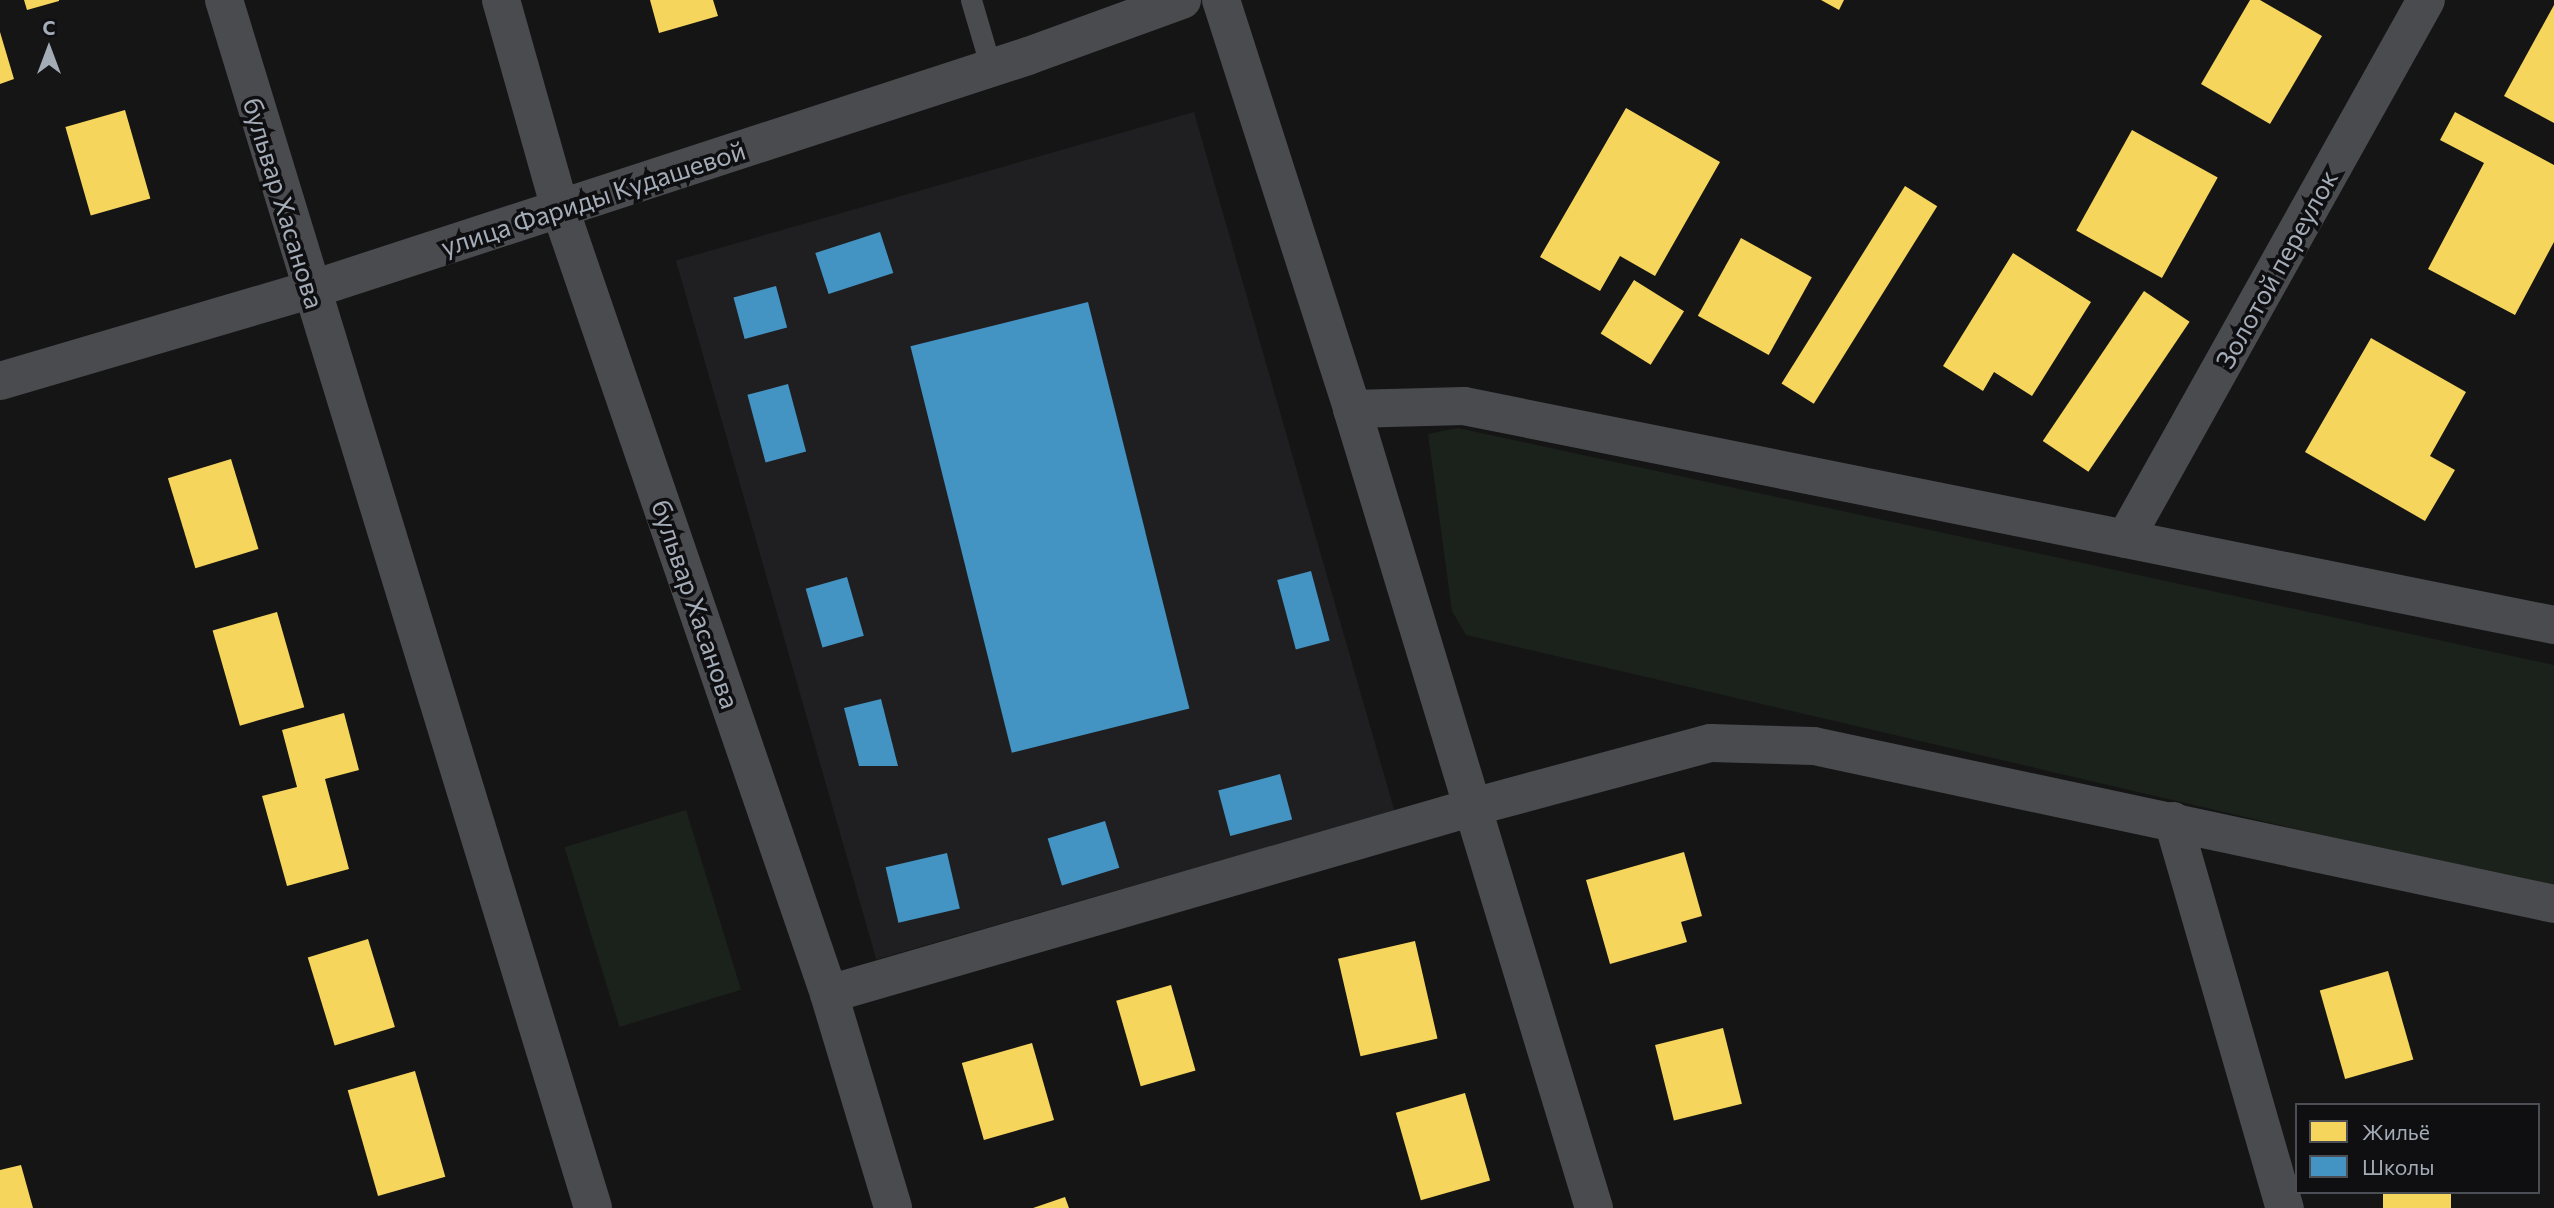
<!DOCTYPE html>
<meta charset="utf-8">
<style>
body{margin:0}
#map{position:relative;width:2554px;height:1208px;overflow:hidden;background:#151515;font-family:Commissioner,sans-serif}
div>[style]{position:absolute}
.built>*{inset:0;background:#1f1f21;transform-origin:0 0}
.green>*{inset:0;background:#1b221b;transform-origin:0 0}
.homes>*{inset:0;background:#f6d55c;transform-origin:0 0}
.schools>*{inset:0;background:#4393c3;transform-origin:0 0}
.service>*{height:21px;margin:-10.5px;padding:0 10.5px;transform-origin:10.5px;border-radius:10.5px;background:#494b4e}
.minor>*{height:38px;margin:-19px;padding:0 19px;transform-origin:19px;border-radius:19px;background:#494b4e}
span{translate:-50% -50%;white-space:nowrap;text-align:center;line-height:1.15;-webkit-text-stroke:7px #0f0f11;paint-order:stroke}
.street-label{font-size:26px;color:#a4acb8}
.legend{position:absolute;left:2295px;top:1103px;width:245px;height:91px;box-sizing:border-box;background:#0f0f11;border:2px solid #4b4e54;margin:0;padding:9px 12px;list-style:none;font-size:21px;color:#a4acb8}
.legend li{display:flex;align-items:center;gap:14px;height:35px}
.legend b{width:35px;border:2px solid #4b4e54}
.north{position:absolute;left:14px;top:14px;width:70px;height:70px;-webkit-text-stroke:5px #0f0f11;paint-order:stroke;rotate:0deg;font-size:19px;font-weight:700;line-height:28px;text-align:center;color:#a4acb8}
.north::after{content:'';display:block;margin:auto;width:24px;height:32px;background:#a4acb8;clip-path:polygon(50% 0,100% 100%,50% 72%,0 100%)}
</style>
<div id="map">
<div class="built">
<i style="left:1194px;top:112px;width:727px;height:539px;rotate:74deg"></i>
</div>
<div class="green">
<i style="clip-path:polygon(1458px 428px,2554px 665px,2554px 889px,1466px 635px,1452px 611px,1428px 434px)"></i>
<i style="left:686px;top:810px;width:188px;height:127px;rotate:73deg"></i>
</div>
<div class="homes">
<i style="clip-path:polygon(24px 0,59px 0,59px 1px,27px 10px)"></i>
<i style="clip-path:polygon(650px 0,713px 0,718px 16px,659px 33px)"></i>
<i style="clip-path:polygon(1821px 0,1844px 0,1839px 10px)"></i>
<i style="clip-path:polygon(2250px 0,2260px 0,2322px 36px,2270px 124px,2201px 84px)"></i>
<i style="clip-path:polygon(2554px 5px,2554px 123px,2504px 96px)"></i>
<i style="clip-path:polygon(0 32px,14px 79px,0 84px)"></i>
<i style="clip-path:polygon(1626px 108px,1720px 162px,1655px 276px,1620px 256px,1600px 291px,1540px 257px)"></i>
<i style="left:125px;top:110px;width:92px;height:62px;rotate:74deg"></i>
<i style="clip-path:polygon(2455px 112px,2554px 165px,2554px 242px,2515px 315px,2428px 269px,2484px 163px,2440px 140px)"></i>
<i style="left:2132px;top:130px;width:98px;height:115px;rotate:29deg"></i>
<i style="left:1905px;top:186px;width:38px;height:233px;rotate:32deg"></i>
<i style="left:1741px;top:238px;width:81px;height:89px;rotate:29deg"></i>
<i style="clip-path:polygon(2013px 253px,2091px 302px,2032px 396px,1994px 372px,1983px 391px,1943px 366px)"></i>
<i style="left:1634px;top:280px;width:59px;height:63px;rotate:32deg"></i>
<i style="left:2144px;top:291px;width:55px;height:181px;rotate:34deg"></i>
<i style="clip-path:polygon(2371px 338px,2466px 392px,2430px 456px,2455px 470px,2425px 521px,2305px 452px)"></i>
<i style="left:231px;top:459px;width:94px;height:66px;rotate:73deg"></i>
<i style="left:277px;top:612px;width:99px;height:67px;rotate:74deg"></i>
<i style="clip-path:polygon(344px 713px,359px 770px,325px 779px,349px 869px,287px 886px,262px 796px,297px 787px,282px 730px)"></i>
<i style="clip-path:polygon(1684px 852px,1702px 916px,1681px 922px,1687px 942px,1610px 964px,1586px 880px)"></i>
<i style="left:368px;top:939px;width:92px;height:63px;rotate:73deg"></i>
<i style="left:1415px;top:941px;width:100px;height:79px;rotate:77deg"></i>
<i style="left:2388px;top:971px;width:92px;height:71px;rotate:74deg"></i>
<i style="left:1171px;top:985px;width:89px;height:57px;rotate:74deg"></i>
<i style="left:1723px;top:1028px;width:78px;height:70px;rotate:76deg"></i>
<i style="left:1032px;top:1043px;width:80px;height:73px;rotate:74deg"></i>
<i style="left:415px;top:1071px;width:110px;height:70px;rotate:74deg"></i>
<i style="left:1465px;top:1093px;width:91px;height:72px;rotate:74deg"></i>
<i style="clip-path:polygon(21px 1165px,33px 1208px,0 1208px,0 1170px)"></i>
<i style="left:2383px;top:1192px;width:68px;height:17px"></i>
<i style="clip-path:polygon(1065px 1197px,1069px 1208px,1033px 1208px)"></i>
</div>
<div class="schools">
<i style="left:880px;top:232px;width:43px;height:68px;rotate:72deg"></i>
<i style="left:776px;top:286px;width:43px;height:44px;rotate:75deg"></i>
<i style="left:1088px;top:302px;width:419px;height:183px;rotate:76deg"></i>
<i style="left:788px;top:384px;width:70px;height:42px;rotate:75deg"></i>
<i style="left:1311px;top:571px;width:72px;height:35px;rotate:75deg"></i>
<i style="left:847px;top:577px;width:61px;height:43px;rotate:74deg"></i>
<i style="clip-path:polygon(881px 699px,898px 766px,859px 766px,844px 708px)"></i>
<i style="left:1280px;top:774px;width:47px;height:64px;rotate:75deg"></i>
<i style="left:1105px;top:821px;width:49px;height:60px;rotate:73deg"></i>
<i style="left:947px;top:853px;width:57px;height:63px;rotate:77deg"></i>
</div>
<div class="service">
<i style="left:971px;top:0;width:71px;rotate:73.6deg"></i>
</div>
<div class="minor">
<i style="left:224px;top:0;width:1263px;rotate:73.01deg"></i>
<i style="left:501px;top:0;width:217px;rotate:74.2deg"></i>
<i style="left:560px;top:209px;width:830px;rotate:71.08deg"></i>
<i style="left:829px;top:994px;width:223px;rotate:73.3deg"></i>
<i style="left:1221px;top:0;width:429px;rotate:72.2deg"></i>
<i style="left:1352px;top:409px;width:835px;rotate:73.15deg"></i>
<i style="left:0;top:381px;width:323px;rotate:-16.4deg"></i>
<i style="left:310px;top:290px;width:755px;rotate:-18.05deg"></i>
<i style="left:1028px;top:56px;width:164px;rotate:-20deg"></i>
<i style="left:1352px;top:409px;width:112px;rotate:-1.5deg"></i>
<i style="left:1464px;top:406px;width:1112px;rotate:11.36deg"></i>
<i style="left:2125px;top:539px;width:617px;rotate:-60.82deg"></i>
<i style="left:2173px;top:821px;width:403px;rotate:73.9deg"></i>
<i style="left:829px;top:994px;width:671px;rotate:-16.19deg"></i>
<i style="left:1473px;top:807px;width:246px;rotate:-15.1deg"></i>
<i style="left:1711px;top:743px;width:103px;rotate:1.7deg"></i>
<i style="left:1814px;top:746px;width:757px;rotate:12.05deg"></i>
</div>
<div class="street-label">
<span style="left:593px;top:198px;rotate:-18deg">улица Фариды Кудашевой</span>
<span style="left:284px;top:203px;rotate:73deg">бульвар Хасанова</span>
<span style="left:2276px;top:269px;rotate:-61deg">Золотой переулок</span>
<span style="left:696px;top:604px;rotate:71deg">бульвар Хасанова</span>
</div>
<ul class="legend">
<li><b style="height:19px;background:#f6d55c"></b>Жильё</li>
<li><b style="height:19px;background:#4393c3"></b>Школы</li>
</ul>
<div class="north">С</div>
</div>
